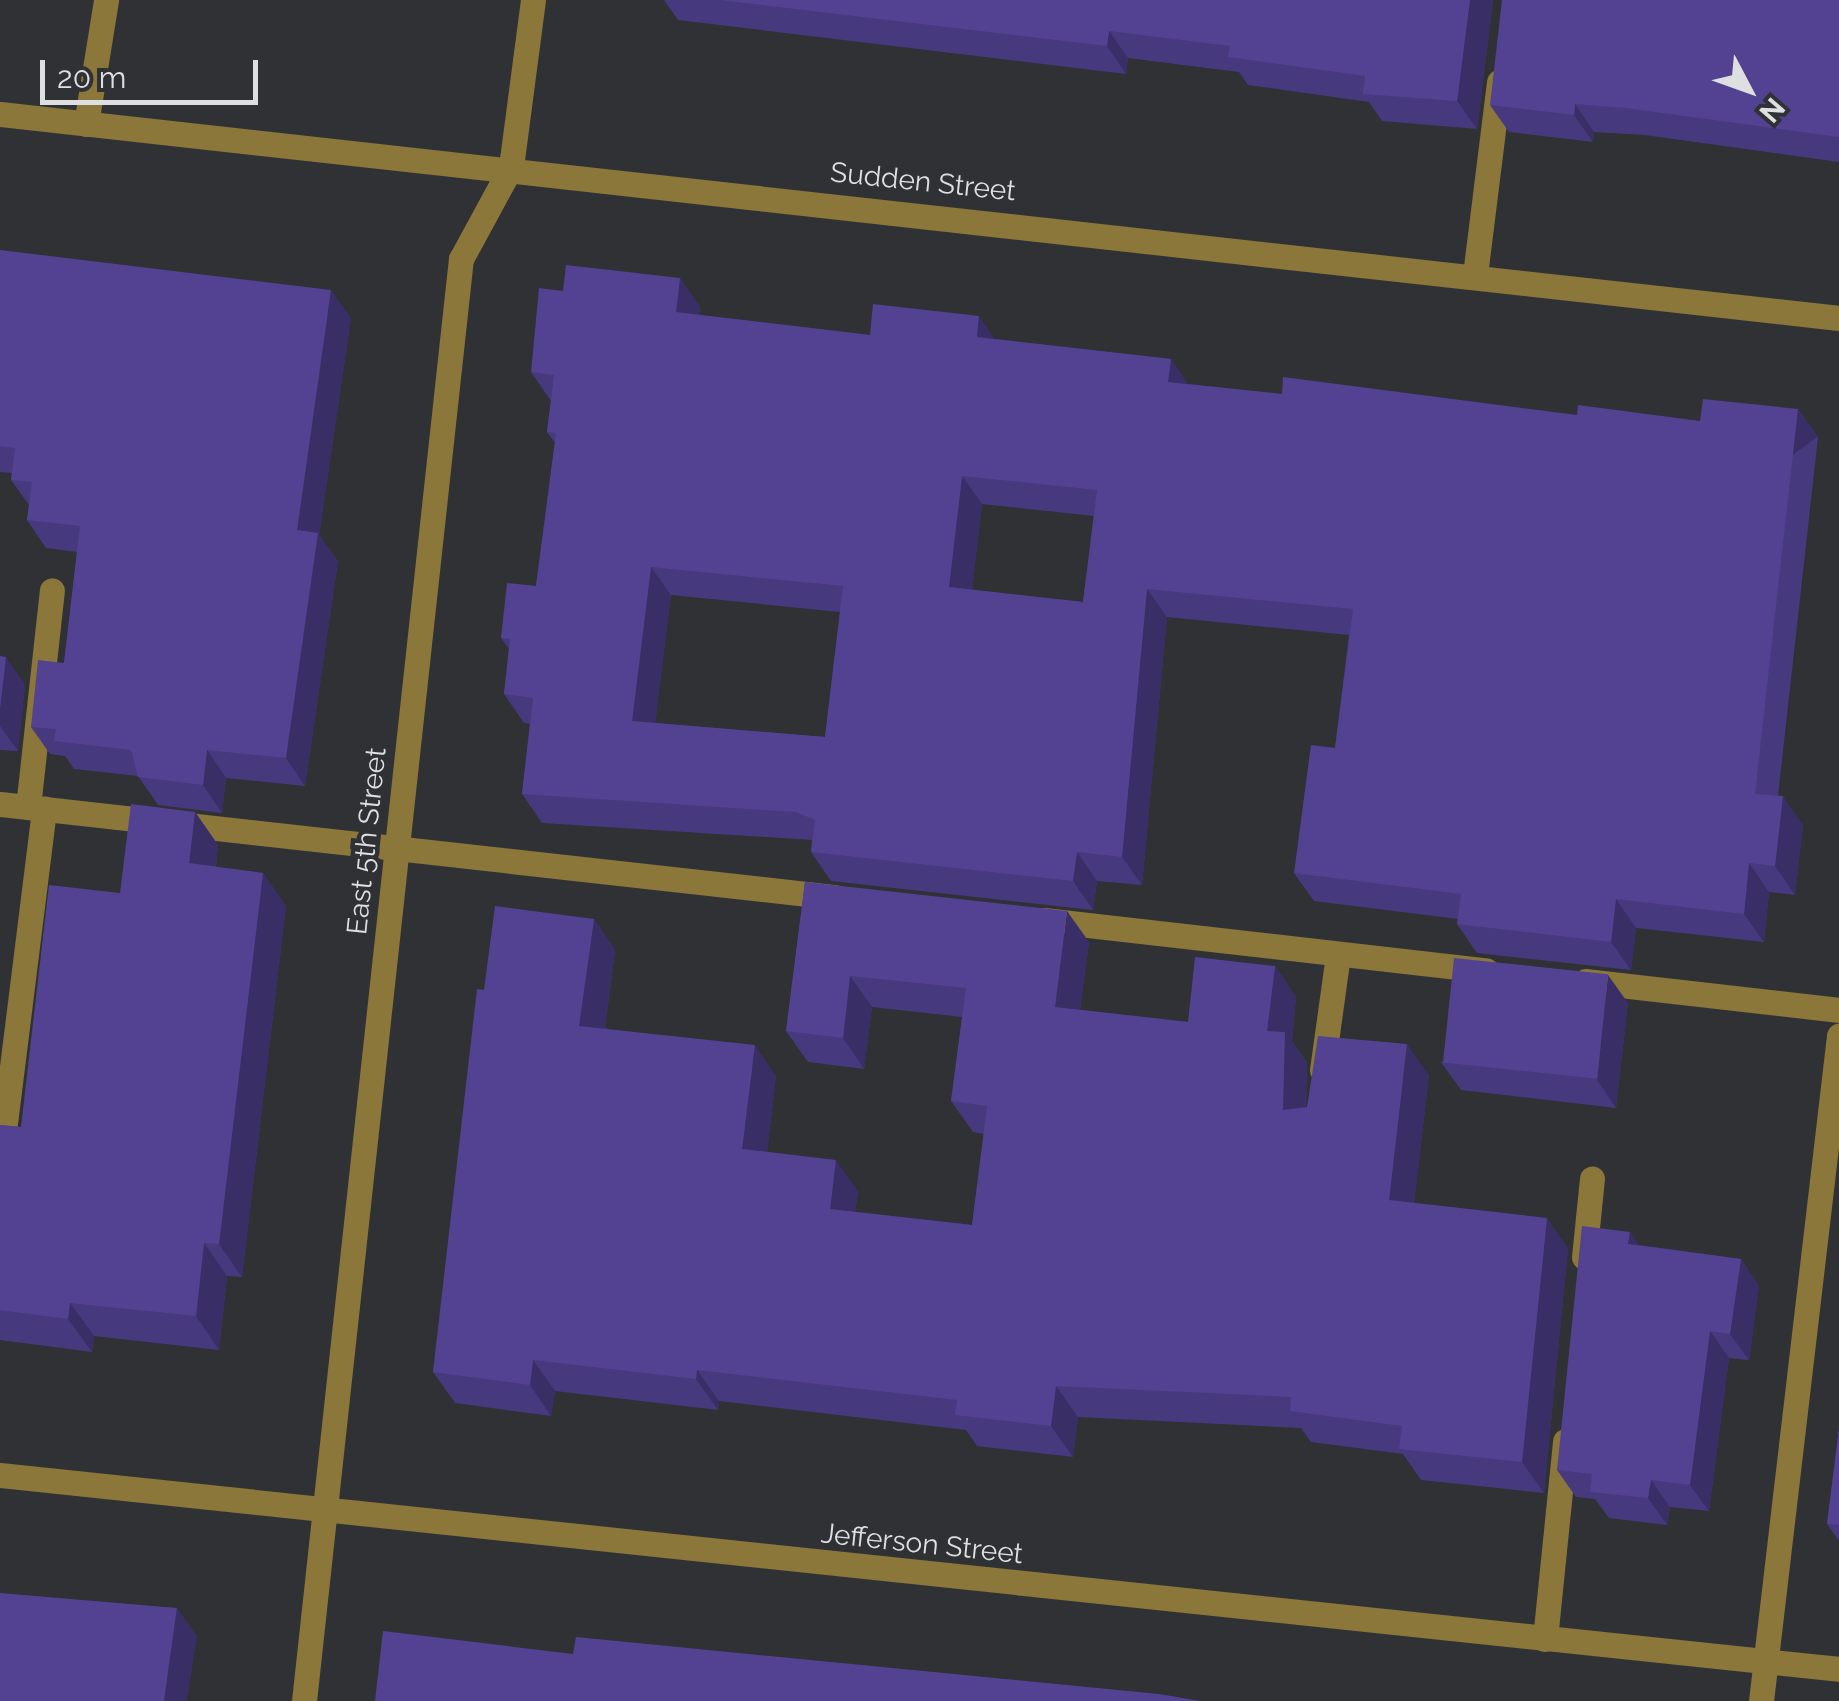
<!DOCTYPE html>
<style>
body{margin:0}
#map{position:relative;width:1839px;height:1701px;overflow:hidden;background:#2f3135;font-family:Raleway,sans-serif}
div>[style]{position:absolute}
.minor>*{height:25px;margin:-12.5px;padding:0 12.5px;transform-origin:12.5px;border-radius:12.5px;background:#8c773a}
.wall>*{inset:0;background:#47397e}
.shaded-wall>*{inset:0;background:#3a2e66;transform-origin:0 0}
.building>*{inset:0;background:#534292;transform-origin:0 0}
span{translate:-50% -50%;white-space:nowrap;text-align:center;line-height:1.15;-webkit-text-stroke:9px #2f3135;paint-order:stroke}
.street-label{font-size:28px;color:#dddfe1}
.north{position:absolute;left:1699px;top:40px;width:100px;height:100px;-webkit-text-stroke:8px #2f3135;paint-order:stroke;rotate:131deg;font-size:28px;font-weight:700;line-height:40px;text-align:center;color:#dddfe1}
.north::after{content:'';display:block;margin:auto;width:35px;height:45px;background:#dddfe1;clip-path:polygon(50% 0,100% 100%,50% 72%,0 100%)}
.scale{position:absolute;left:40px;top:60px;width:218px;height:45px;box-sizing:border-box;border:5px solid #dddfe1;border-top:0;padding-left:12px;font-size:30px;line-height:35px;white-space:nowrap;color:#dddfe1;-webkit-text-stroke:8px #2f3135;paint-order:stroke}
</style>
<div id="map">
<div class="minor">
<i style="left:0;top:114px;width:1850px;rotate:6.33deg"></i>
<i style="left:86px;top:124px;width:126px;rotate:-80.8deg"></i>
<i style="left:1475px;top:275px;width:195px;rotate:-82.9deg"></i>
<i style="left:0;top:804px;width:840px;rotate:6.36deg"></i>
<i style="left:28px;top:807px;width:218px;rotate:-83.7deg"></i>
<i style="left:1044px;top:920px;width:445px;rotate:6.5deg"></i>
<i style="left:1585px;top:981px;width:256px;rotate:6.5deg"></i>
<i style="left:1322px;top:1070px;width:117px;rotate:-82.1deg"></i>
<i style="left:4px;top:1131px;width:325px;rotate:-82.9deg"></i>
<i style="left:1584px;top:1257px;width:79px;rotate:-84.2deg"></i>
<i style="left:0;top:1475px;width:1849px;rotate:6.02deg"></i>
<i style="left:1545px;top:1639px;width:199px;rotate:-84.2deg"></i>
<i style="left:304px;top:1701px;width:1451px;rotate:-83.79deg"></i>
<i style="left:461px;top:259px;width:105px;rotate:-61.5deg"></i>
<i style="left:511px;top:167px;width:168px;rotate:-82.5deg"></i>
<i style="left:1761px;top:1701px;width:670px;rotate:-83.31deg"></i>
</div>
<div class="wall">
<i style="clip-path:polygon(664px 0,1493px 0,1477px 129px,1382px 121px,1369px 102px,1248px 85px,1239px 72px,1128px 58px,1126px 74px,678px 20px)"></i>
<i style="clip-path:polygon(1839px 0,1839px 162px,1645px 135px,1594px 132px,1593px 142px,1509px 132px,1490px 105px)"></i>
<i style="clip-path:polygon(0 250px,351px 318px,319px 535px,338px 561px,305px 786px,226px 778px,222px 813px,158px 805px,138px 776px,74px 769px,65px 756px,50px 754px,31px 727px,64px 663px,77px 552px,46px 548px,27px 520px,29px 505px,11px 480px,12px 473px,0 472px)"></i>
<i style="clip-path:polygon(evenodd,680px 278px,700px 307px,699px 315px,870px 335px,995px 339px,1171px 359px,1188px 384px,1282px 394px,1577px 415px,1700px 421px,1798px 409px,1818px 437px,1778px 796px,1803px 825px,1795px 895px,1769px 892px,1764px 942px,1636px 928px,1631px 970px,1477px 953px,1457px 924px,1458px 919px,1314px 901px,1294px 873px,1335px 748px,1349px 635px,1167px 617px,1142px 885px,1097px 881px,1093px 910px,831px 881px,811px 852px,812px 840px,542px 823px,522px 794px,530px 724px,524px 723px,504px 694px,509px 649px,501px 638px,536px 586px,555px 443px,547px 432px,551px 401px,531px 372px,563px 291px,680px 278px,982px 504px,1094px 516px,1083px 602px,972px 590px,982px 504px,680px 278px,671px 595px,840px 612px,825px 737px,655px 723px,671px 595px)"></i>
<i style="clip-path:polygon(0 656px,25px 684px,18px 751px,0 750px)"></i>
<i style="clip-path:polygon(195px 812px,218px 845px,216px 867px,263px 873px,286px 906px,242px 1277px,227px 1276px,219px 1350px,94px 1336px,92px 1352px,0 1340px,0 1125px,21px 1127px,120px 893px)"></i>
<i style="clip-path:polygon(805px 882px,1089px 942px,1080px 1010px,1188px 1022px,1275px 966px,1296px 997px,1292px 1041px,1307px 1063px,1306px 1107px,1429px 1075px,1414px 1203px,1547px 1218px,1568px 1249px,1544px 1493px,1421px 1480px,1403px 1454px,1311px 1442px,1301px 1428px,1078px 1417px,1073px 1457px,977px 1446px,966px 1430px,719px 1401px,718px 1410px,555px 1391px,551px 1416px,455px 1403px,433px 1372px,484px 990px,594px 919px,615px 950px,605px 1028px,776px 1076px,767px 1152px,858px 1191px,855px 1212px,972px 1225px,984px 1134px,973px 1132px,951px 1101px,962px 1017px,872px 1007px,864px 1069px,808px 1062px,786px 1031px)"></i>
<i style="clip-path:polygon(1628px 1003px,1616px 1108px,1461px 1090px,1441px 1062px)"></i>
<i style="clip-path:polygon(1639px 1245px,1741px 1259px,1759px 1286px,1749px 1360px,1729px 1358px,1709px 1511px,1670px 1507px,1667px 1525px,1609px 1518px,1595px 1499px,1576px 1497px,1557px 1470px)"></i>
<i style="clip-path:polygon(1839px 1429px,1839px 1541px,1827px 1524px)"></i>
</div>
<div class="shaded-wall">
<i style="clip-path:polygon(1470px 0,1493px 0,1477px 129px,1457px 101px)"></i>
<i style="clip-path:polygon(1109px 31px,1128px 58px,1126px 74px,1107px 46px)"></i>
<i style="clip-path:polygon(1575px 104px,1594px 132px,1593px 142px,1574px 115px)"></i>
<i style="clip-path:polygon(680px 278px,700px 307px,696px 341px,676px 312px)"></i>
<i style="clip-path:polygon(331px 290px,351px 318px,319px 535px,338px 561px,305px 786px,286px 758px,297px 530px)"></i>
<i style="clip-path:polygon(979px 316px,999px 345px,977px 337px)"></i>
<i style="clip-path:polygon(1171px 359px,1191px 388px,1168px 382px)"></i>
<i style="left:1798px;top:409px;width:34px;height:387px;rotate:54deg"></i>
<i style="clip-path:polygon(962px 476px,982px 504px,969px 616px,949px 587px)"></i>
<i style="clip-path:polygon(651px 567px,671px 595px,652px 750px,632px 721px)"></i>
<i style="clip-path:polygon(1147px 589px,1167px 617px,1142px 885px,1122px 857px)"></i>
<i style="clip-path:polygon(6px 657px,25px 684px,18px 751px,0 726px,0 708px)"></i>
<i style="clip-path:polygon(207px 750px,226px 778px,222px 813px,203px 785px)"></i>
<i style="clip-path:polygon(1783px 796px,1803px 825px,1795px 895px,1775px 866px)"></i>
<i style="clip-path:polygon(195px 812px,218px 845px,212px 896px,189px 863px)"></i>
<i style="clip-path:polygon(1077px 852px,1097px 881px,1093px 910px,1073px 881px)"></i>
<i style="clip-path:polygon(1749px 863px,1769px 892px,1764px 942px,1744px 914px)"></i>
<i style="clip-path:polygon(263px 873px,286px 906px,242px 1277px,219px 1244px)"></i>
<i style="clip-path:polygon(1616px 899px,1636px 928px,1631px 970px,1611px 942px)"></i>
<i style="clip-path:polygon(1067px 911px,1089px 942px,1076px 1039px,1055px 1007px)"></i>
<i style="clip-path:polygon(594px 919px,615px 950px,601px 1057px,579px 1026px)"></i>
<i style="clip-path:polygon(1275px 966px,1296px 997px,1292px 1041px,1307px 1063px,1304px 1141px,1283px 1110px,1267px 1031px)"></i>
<i style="clip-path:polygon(1608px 975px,1628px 1003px,1616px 1108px,1597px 1080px)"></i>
<i style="clip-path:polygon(850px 976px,872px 1007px,864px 1069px,843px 1038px)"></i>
<i style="clip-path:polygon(1407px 1044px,1429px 1075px,1411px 1231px,1389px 1200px)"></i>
<i style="clip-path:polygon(755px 1045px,776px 1076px,764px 1180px,742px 1149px)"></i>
<i style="clip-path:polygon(836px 1160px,858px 1191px,851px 1240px,830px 1209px)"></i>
<i style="clip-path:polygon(1547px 1218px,1568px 1249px,1544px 1493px,1522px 1462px)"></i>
<i style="clip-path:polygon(1630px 1232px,1648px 1258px,1628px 1244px)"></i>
<i style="clip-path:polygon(204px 1243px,227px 1276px,219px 1350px,196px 1316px)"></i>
<i style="clip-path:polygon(1741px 1259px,1759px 1286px,1749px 1360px,1730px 1334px)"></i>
<i style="clip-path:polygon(70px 1303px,94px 1336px,92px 1352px,68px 1319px)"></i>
<i style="clip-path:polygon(1710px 1331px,1729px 1358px,1709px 1511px,1690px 1485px)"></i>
<i style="clip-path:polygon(533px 1360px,555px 1391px,551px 1416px,530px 1385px)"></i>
<i style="clip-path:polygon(697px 1370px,719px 1401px,718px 1410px,696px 1379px)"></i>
<i style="clip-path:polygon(1056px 1386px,1078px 1417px,1073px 1457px,1051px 1426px)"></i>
<i style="clip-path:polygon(1651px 1480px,1670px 1507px,1667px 1525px,1648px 1498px)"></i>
<i style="clip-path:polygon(177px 1608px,197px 1636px,187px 1701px,164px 1701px)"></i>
</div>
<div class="building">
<i style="clip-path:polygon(720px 0,1470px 0,1457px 101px,1363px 94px,1365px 76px,1228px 57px,1230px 46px,1109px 31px,1107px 46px)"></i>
<i style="clip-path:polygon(1502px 0,1839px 0,1839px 137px,1626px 108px,1575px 104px,1574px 115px,1490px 105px)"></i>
<i style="clip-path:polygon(0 250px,331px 290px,297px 530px,318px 533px,286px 758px,207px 750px,203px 785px,138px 777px,131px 750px,54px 741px,56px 729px,31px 727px,38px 660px,64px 663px,80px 526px,27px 520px,32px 482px,11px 480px,15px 448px,0 446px)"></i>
<i style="clip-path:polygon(evenodd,566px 265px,680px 278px,676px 312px,870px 335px,873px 304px,979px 316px,977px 337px,1171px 359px,1168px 382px,1282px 394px,1283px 377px,1577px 415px,1578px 405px,1700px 421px,1703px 399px,1798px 409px,1755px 794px,1783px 796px,1775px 866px,1749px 863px,1744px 914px,1616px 899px,1611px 942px,1457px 924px,1461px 894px,1294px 873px,1311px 745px,1335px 748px,1353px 609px,1147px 589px,1122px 857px,1077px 852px,1073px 881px,811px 852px,815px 820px,796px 812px,522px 794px,533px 698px,504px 694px,510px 639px,501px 638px,507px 583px,536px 586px,556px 433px,547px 432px,554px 375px,531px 372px,539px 288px,563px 291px,566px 265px,962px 476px,1097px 490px,1083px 602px,949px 587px,962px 476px,566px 265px,651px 567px,843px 586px,825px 737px,632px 721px,651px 567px)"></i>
<i style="clip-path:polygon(0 656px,6px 657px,0 708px)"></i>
<i style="clip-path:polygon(131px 804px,195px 812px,189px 863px,263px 873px,219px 1244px,204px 1243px,196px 1316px,70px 1303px,68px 1319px,0 1310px,0 1125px,21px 1127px,49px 885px,120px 893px)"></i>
<i style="clip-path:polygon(805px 882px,1067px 911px,1055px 1007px,1188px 1022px,1195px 957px,1275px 966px,1267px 1031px,1285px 1032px,1283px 1110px,1307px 1107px,1318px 1036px,1407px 1044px,1389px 1200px,1547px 1218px,1522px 1462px,1399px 1449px,1402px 1426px,1290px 1411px,1291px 1397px,1056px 1386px,1051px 1426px,955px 1415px,957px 1400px,697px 1370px,696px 1379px,533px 1360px,530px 1385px,433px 1372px,477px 989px,484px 990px,495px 906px,594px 919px,579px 1026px,755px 1045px,742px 1149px,836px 1160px,830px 1209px,972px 1225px,987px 1106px,951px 1101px,966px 988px,850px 976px,843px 1038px,786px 1031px)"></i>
<i style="left:1454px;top:958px;width:155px;height:105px;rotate:6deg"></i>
<i style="clip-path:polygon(1582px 1226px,1630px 1232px,1628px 1244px,1741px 1259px,1730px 1334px,1710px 1331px,1690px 1485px,1651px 1480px,1648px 1498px,1590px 1492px,1592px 1474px,1557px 1470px)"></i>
<i style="clip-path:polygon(1839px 1429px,1839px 1525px,1827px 1524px)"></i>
<i style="clip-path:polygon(0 1593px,177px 1608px,164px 1701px,0 1701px)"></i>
<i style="clip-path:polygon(383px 1631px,573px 1654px,576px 1637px,1159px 1694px,1200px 1701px,375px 1701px)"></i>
</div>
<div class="street-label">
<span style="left:923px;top:182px;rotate:6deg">Sudden Street</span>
<span style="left:367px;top:841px;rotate:-84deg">East 5th Street</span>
<span style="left:922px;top:1544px;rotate:6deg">Jefferson Street</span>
</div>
<div class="north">N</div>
<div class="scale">20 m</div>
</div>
